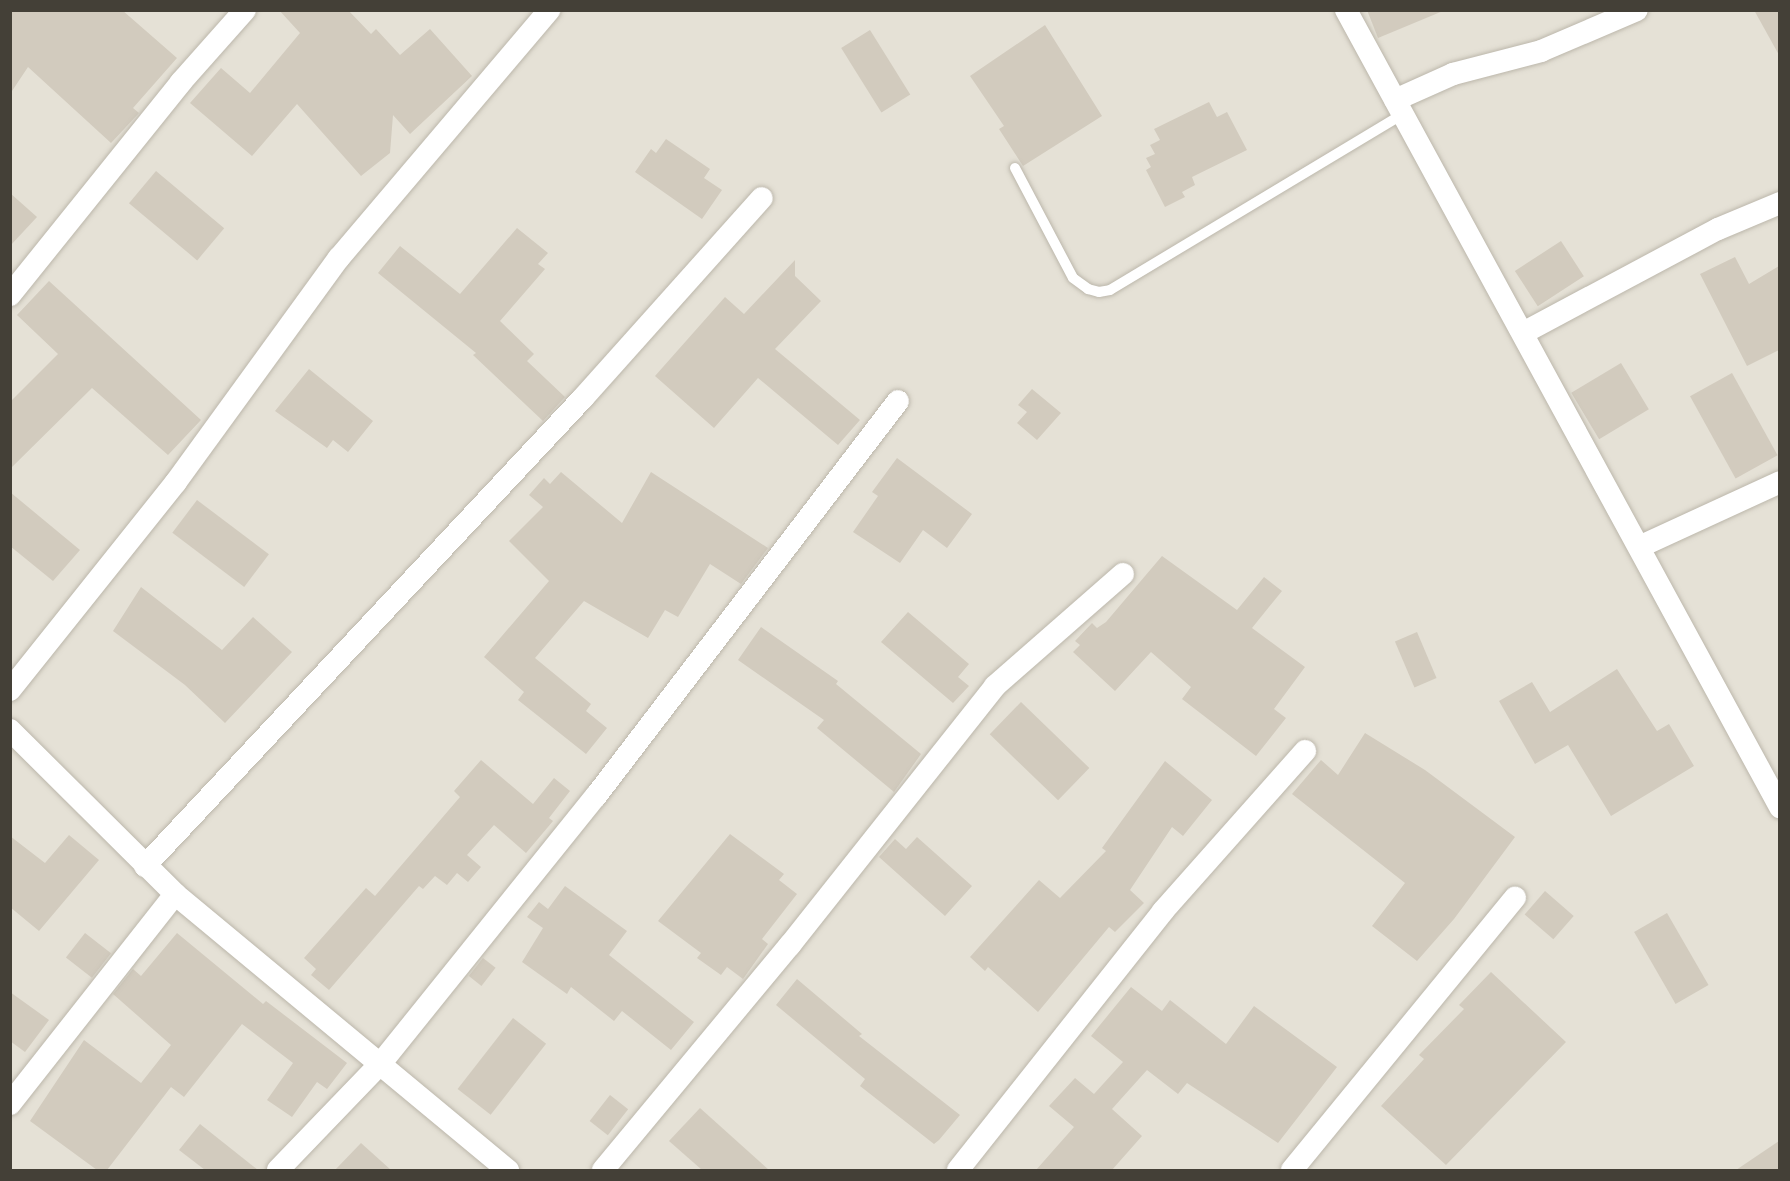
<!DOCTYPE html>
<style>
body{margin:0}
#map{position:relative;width:1790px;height:1181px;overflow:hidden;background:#f2efe8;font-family:"Roboto Condensed",sans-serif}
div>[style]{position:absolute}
.residential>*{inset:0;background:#e5e1d6;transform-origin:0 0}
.building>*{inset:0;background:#d2cbbe;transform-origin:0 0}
.roads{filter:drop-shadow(0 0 2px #bcb7ab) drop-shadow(0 0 2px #bcb7ab)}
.lane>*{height:10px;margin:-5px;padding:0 5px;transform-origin:5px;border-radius:5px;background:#fff}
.street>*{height:22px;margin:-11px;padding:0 11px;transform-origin:11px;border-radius:11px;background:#fff}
span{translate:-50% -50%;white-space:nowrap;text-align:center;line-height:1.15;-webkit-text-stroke:5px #fff;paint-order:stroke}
.frame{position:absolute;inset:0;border:12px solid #444037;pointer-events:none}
</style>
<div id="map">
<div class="residential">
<i style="left:11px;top:11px;width:1768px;height:1159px"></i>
</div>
<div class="building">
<i style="clip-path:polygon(10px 10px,122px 10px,177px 58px,133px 108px,139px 113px,111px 143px,28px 67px,10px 94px)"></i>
<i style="clip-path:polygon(279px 10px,348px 10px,371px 34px,376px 29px,400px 55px,430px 29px,472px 76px,410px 134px,393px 115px,390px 153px,361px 176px,297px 104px,252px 156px,190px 103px,221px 68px,250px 93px,300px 33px)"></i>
<i style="clip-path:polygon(1367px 10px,1442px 10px,1443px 11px,1378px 38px)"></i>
<i style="clip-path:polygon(1754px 10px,1779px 10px,1779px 55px)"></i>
<i style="clip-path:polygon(1045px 25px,1102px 116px,1023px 166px,999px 129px,1004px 126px,970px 76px)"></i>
<i style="left:870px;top:30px;width:76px;height:34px;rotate:58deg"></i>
<i style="clip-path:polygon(1209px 102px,1217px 117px,1227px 112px,1247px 150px,1192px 177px,1195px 185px,1182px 192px,1185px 197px,1165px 207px,1146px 170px,1151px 167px,1146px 158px,1155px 154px,1150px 145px,1160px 140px,1154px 129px)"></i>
<i style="clip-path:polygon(666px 139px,710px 169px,704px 178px,722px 190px,702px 219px,635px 172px,651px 149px,656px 153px)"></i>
<i style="left:156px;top:171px;width:89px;height:42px;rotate:40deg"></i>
<i style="clip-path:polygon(10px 193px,37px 217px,10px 246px)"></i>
<i style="clip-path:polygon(517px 228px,548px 253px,538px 264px,545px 269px,500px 321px,534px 354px,527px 361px,565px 397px,543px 421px,473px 355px,476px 353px,378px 273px,400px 246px,460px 294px)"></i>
<i style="left:1561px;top:241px;width:42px;height:55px;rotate:57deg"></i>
<i style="clip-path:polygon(1735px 257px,1749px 284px,1779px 266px,1779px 350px,1747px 366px,1700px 274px)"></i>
<i style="clip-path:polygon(795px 260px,795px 276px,821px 301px,775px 349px,860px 420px,838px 445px,758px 378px,714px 428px,655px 376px,725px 297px,744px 314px)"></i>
<i style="clip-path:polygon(49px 281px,201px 420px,168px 455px,92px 388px,10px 469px,10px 402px,58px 354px,17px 315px)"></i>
<i style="left:1621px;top:363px;width:54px;height:58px;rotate:59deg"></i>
<i style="clip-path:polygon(309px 369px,373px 421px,348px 452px,333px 440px,327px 448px,275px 411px)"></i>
<i style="left:1732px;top:373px;width:94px;height:48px;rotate:61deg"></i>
<i style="clip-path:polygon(1032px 389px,1061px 413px,1037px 440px,1017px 423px,1027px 412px,1018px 405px)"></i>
<i style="clip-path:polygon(897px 458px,972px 514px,947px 548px,923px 530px,900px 563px,853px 532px,878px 496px,872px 492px)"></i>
<i style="clip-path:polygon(561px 472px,622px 523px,651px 472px,768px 548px,741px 584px,710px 564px,678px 617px,665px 610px,648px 638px,584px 601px,535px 658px,591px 704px,586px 711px,607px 728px,586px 754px,518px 700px,524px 692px,484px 657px,549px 581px,509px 541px,543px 507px,529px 495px,544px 478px,550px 484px)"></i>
<i style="clip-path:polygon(10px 492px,80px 550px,53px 581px,10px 546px)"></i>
<i style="left:197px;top:500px;width:90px;height:41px;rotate:37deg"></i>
<i style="clip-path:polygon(1162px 556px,1237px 610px,1264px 577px,1282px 591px,1252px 628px,1305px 667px,1274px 709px,1286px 718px,1256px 756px,1182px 699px,1191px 687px,1151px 652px,1115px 691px,1073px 652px,1080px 645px,1075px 641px,1092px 623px,1097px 628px,1106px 622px)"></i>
<i style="clip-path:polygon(141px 587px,222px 650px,253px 617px,292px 652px,225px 723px,185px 685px,113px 631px)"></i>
<i style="clip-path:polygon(908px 612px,969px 664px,958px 677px,969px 686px,953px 703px,881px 642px)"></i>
<i style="clip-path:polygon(761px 627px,838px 681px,836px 684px,921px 754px,894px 792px,817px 728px,824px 720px,738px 660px)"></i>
<i style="left:1417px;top:632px;width:50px;height:24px;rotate:67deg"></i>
<i style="clip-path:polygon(1617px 669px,1657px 731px,1669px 724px,1694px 766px,1611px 816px,1568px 745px,1535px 764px,1499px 701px,1532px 682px,1550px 712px)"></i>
<i style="left:1021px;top:702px;width:95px;height:45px;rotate:44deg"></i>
<i style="clip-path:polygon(1365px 733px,1425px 770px,1515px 837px,1454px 919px,1417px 961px,1372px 926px,1405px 883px,1292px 794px,1321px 760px,1338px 775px)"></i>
<i style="clip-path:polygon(481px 760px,533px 804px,554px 778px,570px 791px,549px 818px,553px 821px,526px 853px,494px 825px,467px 855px,481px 867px,468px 882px,457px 873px,447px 885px,435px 876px,423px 889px,419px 886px,329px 990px,311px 975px,316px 969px,304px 958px,366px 888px,375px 896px,460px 797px,454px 791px)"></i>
<i style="clip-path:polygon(1165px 761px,1212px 800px,1183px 836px,1172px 827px,1130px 890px,1144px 903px,1115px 932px,1109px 927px,1038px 1012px,988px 967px,985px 971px,970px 957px,1039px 880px,1060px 898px,1106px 851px,1102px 848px)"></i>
<i style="clip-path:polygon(730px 834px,784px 874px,779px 880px,797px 894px,762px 939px,768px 944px,743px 979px,727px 967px,721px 975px,697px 958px,701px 953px,658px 921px)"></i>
<i style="clip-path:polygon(69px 835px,99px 860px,39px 931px,10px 907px,10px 836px,45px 863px)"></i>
<i style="clip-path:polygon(917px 837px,972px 886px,945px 916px,879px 857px,895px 839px,906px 849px)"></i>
<i style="clip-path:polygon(565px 886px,627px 931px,609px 955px,694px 1022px,671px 1050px,622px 1011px,614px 1021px,571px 987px,567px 994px,522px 962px,543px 928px,527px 917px,539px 902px,548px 909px)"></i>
<i style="left:1545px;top:891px;width:38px;height:31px;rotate:41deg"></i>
<i style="left:1667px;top:913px;width:83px;height:38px;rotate:60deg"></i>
<i style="left:85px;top:933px;width:33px;height:31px;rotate:38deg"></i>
<i style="clip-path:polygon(177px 933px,263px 1004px,266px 1001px,347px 1063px,327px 1089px,317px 1082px,292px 1117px,267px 1100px,293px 1063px,242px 1024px,184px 1097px,171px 1087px,107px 1170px,97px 1170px,30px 1121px,84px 1040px,141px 1083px,171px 1045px,113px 994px,133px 969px,141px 976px)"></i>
<i style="left:483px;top:958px;width:16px;height:23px;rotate:38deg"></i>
<i style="clip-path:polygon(1491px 972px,1566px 1042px,1446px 1165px,1381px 1106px,1424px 1059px,1419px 1055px,1464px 1009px,1459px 1005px)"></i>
<i style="clip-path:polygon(797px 979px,862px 1034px,859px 1036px,960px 1115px,939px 1140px,934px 1144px,860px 1086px,865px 1079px,776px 1005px)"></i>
<i style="clip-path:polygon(1131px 987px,1162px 1011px,1170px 1000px,1226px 1044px,1254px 1006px,1337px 1067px,1278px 1143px,1187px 1083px,1178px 1094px,1147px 1070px,1112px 1109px,1142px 1136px,1112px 1170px,1036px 1170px,1074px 1127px,1049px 1106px,1075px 1078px,1094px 1094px,1123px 1062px,1091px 1036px)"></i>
<i style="clip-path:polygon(10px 992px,49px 1020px,25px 1052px,10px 1041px)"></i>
<i style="left:513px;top:1018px;width:42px;height:90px;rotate:38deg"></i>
<i style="left:610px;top:1095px;width:23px;height:33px;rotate:38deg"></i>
<i style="clip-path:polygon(700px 1108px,769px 1170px,702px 1170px,669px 1141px)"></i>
<i style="clip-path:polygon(200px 1124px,258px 1170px,205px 1170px,179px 1150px)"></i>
<i style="clip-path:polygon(1779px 1141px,1779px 1170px,1736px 1170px)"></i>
<i style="clip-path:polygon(361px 1143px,391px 1170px,335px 1170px)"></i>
</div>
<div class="roads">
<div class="lane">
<i style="left:1015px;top:168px;width:124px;rotate:62.2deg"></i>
<i style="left:1073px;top:278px;width:19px;rotate:36deg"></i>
<i style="left:1088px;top:289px;width:11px;rotate:15deg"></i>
<i style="left:1099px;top:292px;width:11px;rotate:-10deg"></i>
<i style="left:1110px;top:290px;width:342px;rotate:-31deg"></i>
</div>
<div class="street">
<i style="left:1346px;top:10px;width:908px;rotate:61.43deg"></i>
<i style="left:1395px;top:100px;width:64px;rotate:-24.1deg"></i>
<i style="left:1453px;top:74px;width:91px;rotate:-14.6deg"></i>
<i style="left:1541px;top:51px;width:104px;rotate:-23.1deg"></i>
<i style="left:10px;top:295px;width:273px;rotate:-51.2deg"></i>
<i style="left:181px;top:82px;width:96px;rotate:-48.4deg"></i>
<i style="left:1523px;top:333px;width:221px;rotate:-28.1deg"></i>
<i style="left:1718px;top:229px;width:67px;rotate:-22.8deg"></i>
<i style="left:1639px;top:547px;width:155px;rotate:-24.7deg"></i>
<i style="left:10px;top:690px;width:266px;rotate:-51.4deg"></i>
<i style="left:176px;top:482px;width:277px;rotate:-54deg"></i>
<i style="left:339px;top:258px;width:325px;rotate:-49.7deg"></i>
<i style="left:10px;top:730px;width:233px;rotate:44.8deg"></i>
<i style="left:175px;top:894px;width:433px;rotate:39.7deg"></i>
<i style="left:145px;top:866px;width:641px;rotate:-46.9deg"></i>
<i style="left:583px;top:398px;width:268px;rotate:-48.2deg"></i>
<i style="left:10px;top:1104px;width:267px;rotate:-51.8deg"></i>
<i style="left:278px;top:1170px;width:149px;rotate:-46.1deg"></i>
<i style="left:381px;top:1063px;width:343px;rotate:-51.2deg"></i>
<i style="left:596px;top:796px;width:497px;rotate:-52.6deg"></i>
<i style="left:603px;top:1170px;width:293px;rotate:-50.3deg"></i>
<i style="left:790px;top:945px;width:330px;rotate:-51.6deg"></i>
<i style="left:995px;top:686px;width:170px;rotate:-41.2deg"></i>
<i style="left:958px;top:1170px;width:330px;rotate:-51.6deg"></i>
<i style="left:1163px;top:911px;width:214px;rotate:-48.4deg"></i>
<i style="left:1292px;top:1170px;width:352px;rotate:-50.7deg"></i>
</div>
</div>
<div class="frame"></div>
</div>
